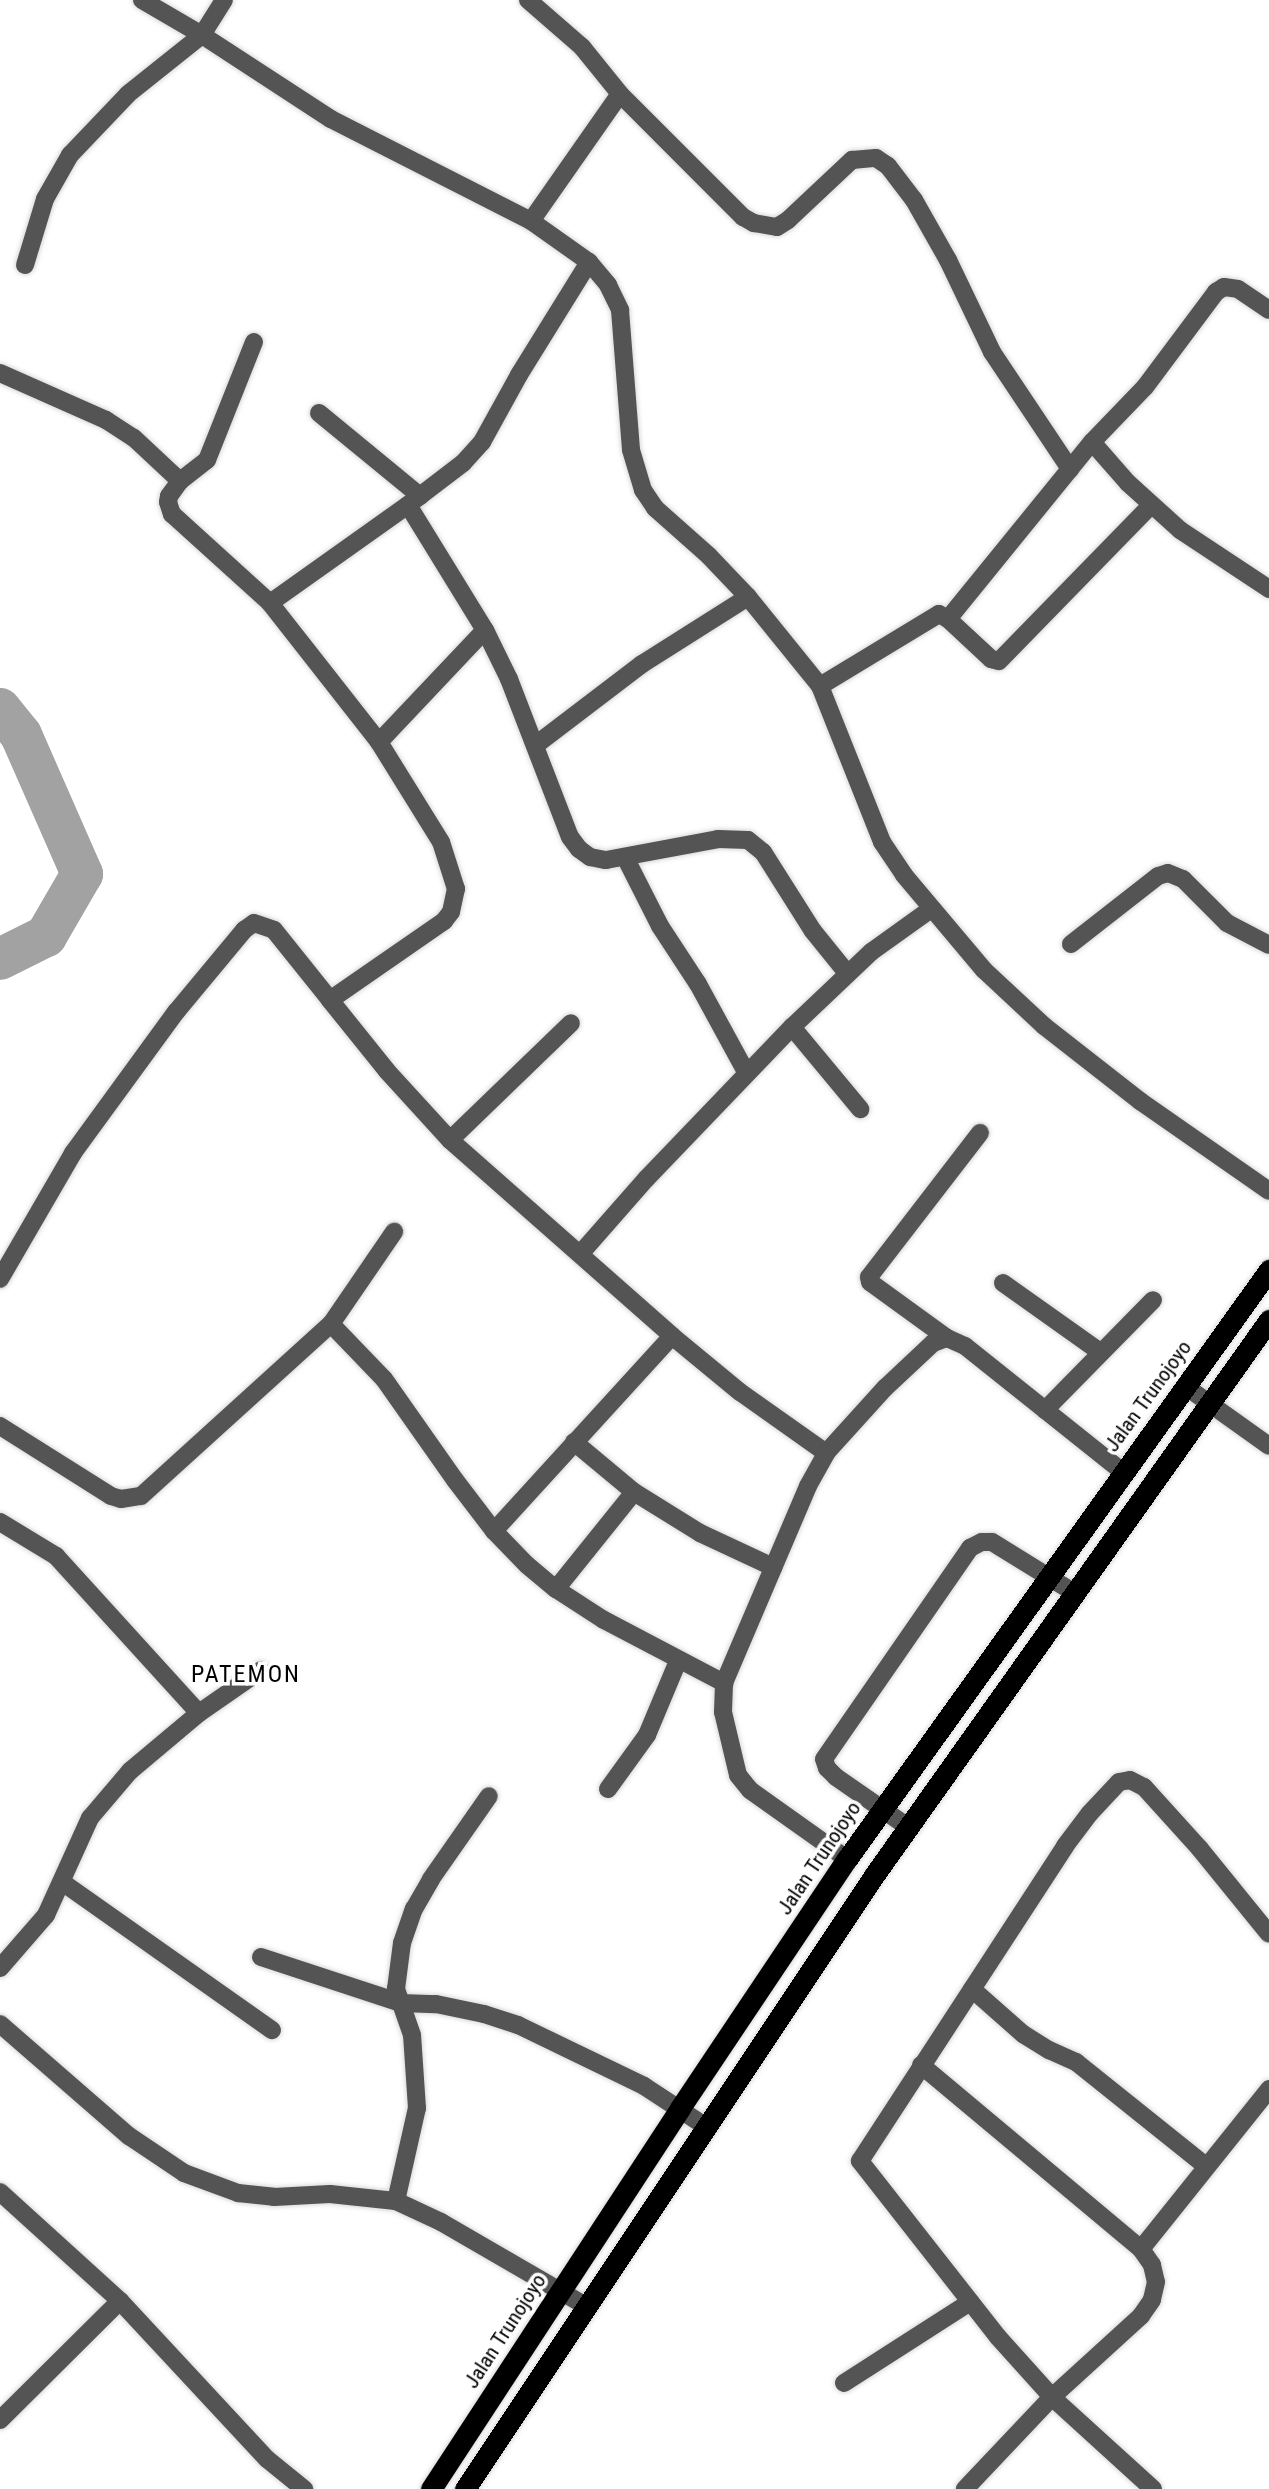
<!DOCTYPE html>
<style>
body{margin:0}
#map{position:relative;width:1269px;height:2489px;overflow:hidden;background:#fff;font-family:"Roboto Condensed",sans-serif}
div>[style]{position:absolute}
.river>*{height:42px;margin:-21px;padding:0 21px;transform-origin:21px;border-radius:21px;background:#a2a2a2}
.roads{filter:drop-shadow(0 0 2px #dbdbdb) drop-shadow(0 0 2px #dbdbdb)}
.minor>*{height:18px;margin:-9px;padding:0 9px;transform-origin:9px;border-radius:9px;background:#545454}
.highway>*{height:21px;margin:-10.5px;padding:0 10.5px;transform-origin:10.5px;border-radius:10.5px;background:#000}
span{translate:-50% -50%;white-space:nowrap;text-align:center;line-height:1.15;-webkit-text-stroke:7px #fff;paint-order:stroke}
.street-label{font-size:21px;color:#000}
.quarter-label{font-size:24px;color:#000;letter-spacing:2px}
</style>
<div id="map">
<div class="river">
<i style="left:0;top:709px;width:33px;rotate:51deg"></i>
<i style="left:21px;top:735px;width:152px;rotate:66.3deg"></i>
<i style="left:82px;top:874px;width:72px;rotate:120.1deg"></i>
<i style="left:46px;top:936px;width:51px;rotate:153.4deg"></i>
</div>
<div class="roads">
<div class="minor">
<i style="left:142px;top:0;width:69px;rotate:30.3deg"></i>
<i style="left:202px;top:35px;width:154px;rotate:33.1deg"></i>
<i style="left:331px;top:119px;width:225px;rotate:27deg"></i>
<i style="left:531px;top:221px;width:71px;rotate:35.3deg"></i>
<i style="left:589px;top:262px;width:30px;rotate:50deg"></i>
<i style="left:608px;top:285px;width:28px;rotate:64deg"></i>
<i style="left:620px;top:310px;width:140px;rotate:85.5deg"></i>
<i style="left:631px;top:450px;width:42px;rotate:73.3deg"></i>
<i style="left:643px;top:490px;width:22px;rotate:56deg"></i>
<i style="left:655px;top:508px;width:72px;rotate:41.6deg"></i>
<i style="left:709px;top:556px;width:57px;rotate:46.4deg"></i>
<i style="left:748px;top:597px;width:114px;rotate:51deg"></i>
<i style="left:820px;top:686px;width:168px;rotate:68.3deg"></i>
<i style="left:882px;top:842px;width:40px;rotate:56deg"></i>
<i style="left:904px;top:875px;width:124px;rotate:49.9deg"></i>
<i style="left:984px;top:970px;width:82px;rotate:43deg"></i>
<i style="left:1044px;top:1026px;width:122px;rotate:38deg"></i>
<i style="left:1140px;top:1101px;width:157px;rotate:34.9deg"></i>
<i style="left:528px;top:0;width:72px;rotate:41deg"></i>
<i style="left:582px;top:47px;width:60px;rotate:51deg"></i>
<i style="left:620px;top:94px;width:174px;rotate:45deg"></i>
<i style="left:743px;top:217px;width:13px;rotate:29deg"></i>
<i style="left:754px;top:223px;width:23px;rotate:10deg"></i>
<i style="left:777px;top:227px;width:13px;rotate:-32deg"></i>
<i style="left:788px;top:220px;width:88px;rotate:-43.2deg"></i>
<i style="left:852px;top:160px;width:24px;rotate:-5deg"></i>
<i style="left:876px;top:158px;width:14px;rotate:34deg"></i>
<i style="left:888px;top:166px;width:43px;rotate:52.6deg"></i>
<i style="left:914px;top:200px;width:69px;rotate:60.5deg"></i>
<i style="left:948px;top:260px;width:102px;rotate:64.4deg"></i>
<i style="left:992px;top:352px;width:141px;rotate:56.3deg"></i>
<i style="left:531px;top:221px;width:155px;rotate:-55deg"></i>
<i style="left:589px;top:262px;width:133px;rotate:121.8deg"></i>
<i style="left:519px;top:375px;width:77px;rotate:118.9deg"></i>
<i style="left:482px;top:442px;width:28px;rotate:132deg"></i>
<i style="left:463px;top:463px;width:69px;rotate:142.6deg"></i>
<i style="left:408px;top:505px;width:147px;rotate:58.4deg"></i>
<i style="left:485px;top:630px;width:55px;rotate:63.9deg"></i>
<i style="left:509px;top:679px;width:169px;rotate:68.9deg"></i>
<i style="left:570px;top:837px;width:15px;rotate:53deg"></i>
<i style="left:579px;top:849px;width:14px;rotate:36deg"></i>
<i style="left:590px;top:857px;width:16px;rotate:11deg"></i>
<i style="left:606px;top:860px;width:114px;rotate:-10.6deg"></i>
<i style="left:718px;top:839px;width:30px;rotate:2deg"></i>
<i style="left:748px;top:840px;width:19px;rotate:39deg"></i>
<i style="left:763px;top:852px;width:93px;rotate:57.7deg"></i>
<i style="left:813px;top:931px;width:54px;rotate:51deg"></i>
<i style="left:25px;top:265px;width:69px;rotate:-73.1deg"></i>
<i style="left:45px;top:199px;width:51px;rotate:-60.4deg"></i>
<i style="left:70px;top:155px;width:84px;rotate:-46.4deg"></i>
<i style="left:128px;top:94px;width:95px;rotate:-38.6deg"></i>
<i style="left:202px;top:35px;width:41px;rotate:-57.8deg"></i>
<i style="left:254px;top:342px;width:127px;rotate:111.7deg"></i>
<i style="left:207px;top:460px;width:34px;rotate:142deg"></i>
<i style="left:180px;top:481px;width:19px;rotate:126deg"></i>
<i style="left:169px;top:496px;width:6px;rotate:99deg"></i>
<i style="left:168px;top:502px;width:13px;rotate:72deg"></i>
<i style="left:172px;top:514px;width:132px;rotate:42.2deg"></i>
<i style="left:270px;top:603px;width:177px;rotate:51.9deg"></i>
<i style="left:379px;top:742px;width:154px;rotate:-46.6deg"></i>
<i style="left:0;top:373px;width:116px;rotate:23.9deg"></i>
<i style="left:106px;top:420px;width:33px;rotate:33deg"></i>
<i style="left:134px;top:438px;width:63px;rotate:43.1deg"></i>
<i style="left:319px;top:413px;width:131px;rotate:39.4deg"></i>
<i style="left:1092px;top:442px;width:55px;rotate:48.7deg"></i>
<i style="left:1128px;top:483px;width:70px;rotate:42.1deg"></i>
<i style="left:1180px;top:530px;width:107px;rotate:33.5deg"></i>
<i style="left:270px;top:603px;width:169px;rotate:-35.4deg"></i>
<i style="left:948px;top:619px;width:228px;rotate:-50.9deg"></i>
<i style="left:1092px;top:442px;width:76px;rotate:-46.1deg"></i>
<i style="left:1145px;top:387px;width:119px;rotate:-53.2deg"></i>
<i style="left:1216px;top:292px;width:9px;rotate:-32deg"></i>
<i style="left:1224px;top:287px;width:14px;rotate:8deg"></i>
<i style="left:1238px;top:289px;width:37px;rotate:34deg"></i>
<i style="left:820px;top:686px;width:139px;rotate:-31.2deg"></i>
<i style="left:939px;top:614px;width:10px;rotate:29deg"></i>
<i style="left:948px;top:619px;width:59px;rotate:42.9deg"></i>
<i style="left:991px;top:659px;width:8px;rotate:14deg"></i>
<i style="left:999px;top:661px;width:218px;rotate:-45.7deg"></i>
<i style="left:537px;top:744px;width:132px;rotate:-37.3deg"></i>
<i style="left:642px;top:664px;width:125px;rotate:-32.3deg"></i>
<i style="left:625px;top:857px;width:77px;rotate:63.1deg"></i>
<i style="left:660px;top:926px;width:69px;rotate:56.8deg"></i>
<i style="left:698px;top:984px;width:102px;rotate:61.4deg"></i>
<i style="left:1071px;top:944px;width:110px;rotate:-38deg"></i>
<i style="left:1158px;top:876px;width:10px;rotate:-17deg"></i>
<i style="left:1168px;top:873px;width:16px;rotate:22deg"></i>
<i style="left:1183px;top:879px;width:62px;rotate:45deg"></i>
<i style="left:1227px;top:923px;width:47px;rotate:27.6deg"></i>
<i style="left:330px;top:1000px;width:91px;rotate:51.2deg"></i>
<i style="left:387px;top:1071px;width:93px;rotate:47.6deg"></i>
<i style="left:450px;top:1140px;width:296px;rotate:41.4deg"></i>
<i style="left:672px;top:1336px;width:88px;rotate:39.5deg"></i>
<i style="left:740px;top:1392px;width:105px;rotate:35.3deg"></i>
<i style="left:792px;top:1027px;width:107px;rotate:50.3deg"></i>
<i style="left:450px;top:1140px;width:168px;rotate:-44deg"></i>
<i style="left:581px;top:1253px;width:100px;rotate:-48.7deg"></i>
<i style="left:647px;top:1178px;width:209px;rotate:-46.2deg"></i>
<i style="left:792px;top:1027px;width:109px;rotate:-43.5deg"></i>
<i style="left:871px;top:952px;width:74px;rotate:-35.6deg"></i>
<i style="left:0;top:1279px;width:146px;rotate:-59.9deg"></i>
<i style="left:73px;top:1153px;width:175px;rotate:-53.9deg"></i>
<i style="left:176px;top:1012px;width:107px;rotate:-50.3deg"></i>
<i style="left:244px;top:930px;width:12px;rotate:-35deg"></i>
<i style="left:254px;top:923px;width:21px;rotate:19deg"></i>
<i style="left:274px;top:930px;width:90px;rotate:51.3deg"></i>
<i style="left:330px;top:1000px;width:139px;rotate:-34.7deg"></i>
<i style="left:444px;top:921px;width:11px;rotate:-52deg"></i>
<i style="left:451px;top:912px;width:24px;rotate:-78deg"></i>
<i style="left:456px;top:889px;width:49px;rotate:-107.7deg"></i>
<i style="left:441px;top:842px;width:118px;rotate:-121.8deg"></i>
<i style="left:1003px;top:1283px;width:119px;rotate:35.4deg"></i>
<i style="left:331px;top:1324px;width:76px;rotate:46.1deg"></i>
<i style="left:384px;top:1379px;width:123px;rotate:54.9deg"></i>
<i style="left:455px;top:1480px;width:64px;rotate:52.6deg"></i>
<i style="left:494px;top:1531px;width:47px;rotate:45.9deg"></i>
<i style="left:527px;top:1565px;width:38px;rotate:40deg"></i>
<i style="left:556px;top:1589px;width:57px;rotate:32.9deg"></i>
<i style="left:604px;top:1620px;width:136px;rotate:27.7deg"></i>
<i style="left:947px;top:1338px;width:95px;rotate:-144deg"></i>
<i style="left:870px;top:1282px;width:5px;rotate:-101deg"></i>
<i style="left:869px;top:1277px;width:182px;rotate:-52.4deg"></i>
<i style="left:1185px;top:1386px;width:103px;rotate:35.5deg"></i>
<i style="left:1045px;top:1410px;width:154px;rotate:-45.5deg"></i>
<i style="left:0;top:1426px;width:131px;rotate:32.2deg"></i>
<i style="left:111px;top:1496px;width:10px;rotate:17deg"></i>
<i style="left:121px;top:1499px;width:20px;rotate:-9deg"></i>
<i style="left:141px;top:1496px;width:256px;rotate:-42.2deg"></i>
<i style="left:331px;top:1324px;width:112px;rotate:-55.6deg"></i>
<i style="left:574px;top:1442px;width:78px;rotate:39.8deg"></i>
<i style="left:634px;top:1492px;width:78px;rotate:31.8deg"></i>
<i style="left:700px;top:1533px;width:81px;rotate:25deg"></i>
<i style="left:0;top:1522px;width:66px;rotate:31.3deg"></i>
<i style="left:56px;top:1556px;width:212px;rotate:47.7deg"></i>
<i style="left:494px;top:1531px;width:264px;rotate:-47.6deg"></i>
<i style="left:556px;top:1589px;width:124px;rotate:-51.2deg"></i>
<i style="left:608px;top:1789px;width:67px;rotate:-54.2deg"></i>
<i style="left:647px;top:1735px;width:80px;rotate:-67.3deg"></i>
<i style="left:908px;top:1827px;width:88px;rotate:-145.2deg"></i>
<i style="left:836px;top:1777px;width:13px;rotate:-135deg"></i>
<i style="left:827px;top:1768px;width:9px;rotate:-108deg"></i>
<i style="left:824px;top:1759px;width:257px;rotate:-55.3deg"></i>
<i style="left:970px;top:1548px;width:13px;rotate:-27deg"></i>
<i style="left:982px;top:1542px;width:10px"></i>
<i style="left:992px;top:1542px;width:95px;rotate:31.7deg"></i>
<i style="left:847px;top:1859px;width:119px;rotate:-144.6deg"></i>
<i style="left:750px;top:1790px;width:19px;rotate:-129deg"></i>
<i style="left:738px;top:1775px;width:65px;rotate:-103.4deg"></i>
<i style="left:723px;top:1712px;width:29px;rotate:-88deg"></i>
<i style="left:724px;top:1683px;width:214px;rotate:-66.9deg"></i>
<i style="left:808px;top:1486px;width:38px;rotate:-61deg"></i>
<i style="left:826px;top:1453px;width:88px;rotate:-47.8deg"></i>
<i style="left:885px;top:1388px;width:66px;rotate:-43.2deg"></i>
<i style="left:933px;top:1343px;width:15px;rotate:-20deg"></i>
<i style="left:947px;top:1338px;width:20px;rotate:24deg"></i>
<i style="left:965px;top:1346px;width:202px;rotate:38.6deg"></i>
<i style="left:62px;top:1882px;width:257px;rotate:35.2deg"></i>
<i style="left:261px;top:1957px;width:147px;rotate:18.2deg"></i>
<i style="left:401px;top:2003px;width:35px;rotate:2deg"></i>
<i style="left:436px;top:2004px;width:49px;rotate:11.8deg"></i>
<i style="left:484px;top:2014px;width:36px;rotate:18deg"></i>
<i style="left:518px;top:2025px;width:140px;rotate:25.8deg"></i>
<i style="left:644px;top:2086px;width:73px;rotate:33.3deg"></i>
<i style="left:0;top:1968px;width:70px;rotate:-49deg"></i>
<i style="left:46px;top:1915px;width:107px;rotate:-65.6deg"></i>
<i style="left:90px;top:1818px;width:62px;rotate:-49.6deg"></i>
<i style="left:130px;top:1771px;width:90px;rotate:-40deg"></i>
<i style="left:199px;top:1713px;width:75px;rotate:-34.7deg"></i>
<i style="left:972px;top:1989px;width:68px;rotate:41.4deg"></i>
<i style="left:1023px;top:2034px;width:31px;rotate:32deg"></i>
<i style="left:1049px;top:2050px;width:30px;rotate:24deg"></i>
<i style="left:1076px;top:2062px;width:166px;rotate:38.7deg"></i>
<i style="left:0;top:2024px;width:171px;rotate:41deg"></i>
<i style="left:129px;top:2136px;width:66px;rotate:33.9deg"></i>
<i style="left:184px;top:2173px;width:58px;rotate:20.3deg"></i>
<i style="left:238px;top:2193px;width:36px;rotate:6deg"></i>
<i style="left:274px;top:2197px;width:56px;rotate:-3.1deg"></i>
<i style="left:330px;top:2194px;width:66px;rotate:6.1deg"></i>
<i style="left:396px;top:2201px;width:50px;rotate:25deg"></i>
<i style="left:441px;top:2222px;width:168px;rotate:30.1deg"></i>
<i style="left:921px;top:2065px;width:287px;rotate:39.9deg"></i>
<i style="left:1141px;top:2249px;width:19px;rotate:55deg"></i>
<i style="left:1152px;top:2265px;width:17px;rotate:77deg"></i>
<i style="left:1156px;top:2282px;width:18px;rotate:103deg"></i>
<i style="left:1152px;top:2300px;width:19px;rotate:125deg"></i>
<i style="left:1141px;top:2316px;width:120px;rotate:137.7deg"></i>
<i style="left:1052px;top:2397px;width:127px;rotate:133.4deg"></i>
<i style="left:0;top:2192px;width:162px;rotate:42.2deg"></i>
<i style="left:120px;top:2301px;width:216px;rotate:47.1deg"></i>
<i style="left:267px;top:2459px;width:48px;rotate:39deg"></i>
<i style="left:396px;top:2201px;width:95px;rotate:-77.3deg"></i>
<i style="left:417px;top:2108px;width:73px;rotate:-93.9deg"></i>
<i style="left:412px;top:2035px;width:49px;rotate:-109.2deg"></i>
<i style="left:396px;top:1989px;width:46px;rotate:-82.6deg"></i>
<i style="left:402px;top:1943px;width:36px;rotate:-71deg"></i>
<i style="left:414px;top:1909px;width:34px;rotate:-60deg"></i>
<i style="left:431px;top:1879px;width:101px;rotate:-55.1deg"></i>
<i style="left:1141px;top:2249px;width:205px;rotate:-51.3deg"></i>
<i style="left:844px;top:2383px;width:150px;rotate:-32.7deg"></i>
<i style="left:0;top:2420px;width:169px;rotate:-44.8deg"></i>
<i style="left:1153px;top:2489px;width:137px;rotate:-137.7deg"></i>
<i style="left:1052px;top:2397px;width:81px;rotate:-132deg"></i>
<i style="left:998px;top:2337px;width:224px;rotate:-128.1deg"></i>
<i style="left:860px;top:2161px;width:376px;rotate:-56.9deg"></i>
<i style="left:1065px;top:1846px;width:41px;rotate:-52.9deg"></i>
<i style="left:1090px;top:1813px;width:42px;rotate:-46.9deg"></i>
<i style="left:1119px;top:1782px;width:11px;rotate:-10deg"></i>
<i style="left:1130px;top:1780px;width:16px;rotate:27deg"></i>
<i style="left:1144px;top:1787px;width:84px;rotate:47.9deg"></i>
<i style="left:1200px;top:1849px;width:109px;rotate:50.9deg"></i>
</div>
<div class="highway">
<i style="left:431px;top:2489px;width:455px;rotate:-56.8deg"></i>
<i style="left:680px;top:2108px;width:300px;rotate:-56.2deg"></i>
<i style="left:847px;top:1859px;width:725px;rotate:-54.38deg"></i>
<i style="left:465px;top:2489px;width:739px;rotate:-56.31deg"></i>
<i style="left:875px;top:1874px;width:680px;rotate:-54.58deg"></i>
</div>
</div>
<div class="street-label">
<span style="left:1148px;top:1396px;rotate:-54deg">Jalan Trunojoyo</span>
<span style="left:819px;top:1858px;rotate:-56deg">Jalan Trunojoyo</span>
<span style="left:505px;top:2331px;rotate:-57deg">Jalan Trunojoyo</span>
</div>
<div class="quarter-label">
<span style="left:246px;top:1675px">PATEMON</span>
</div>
</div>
